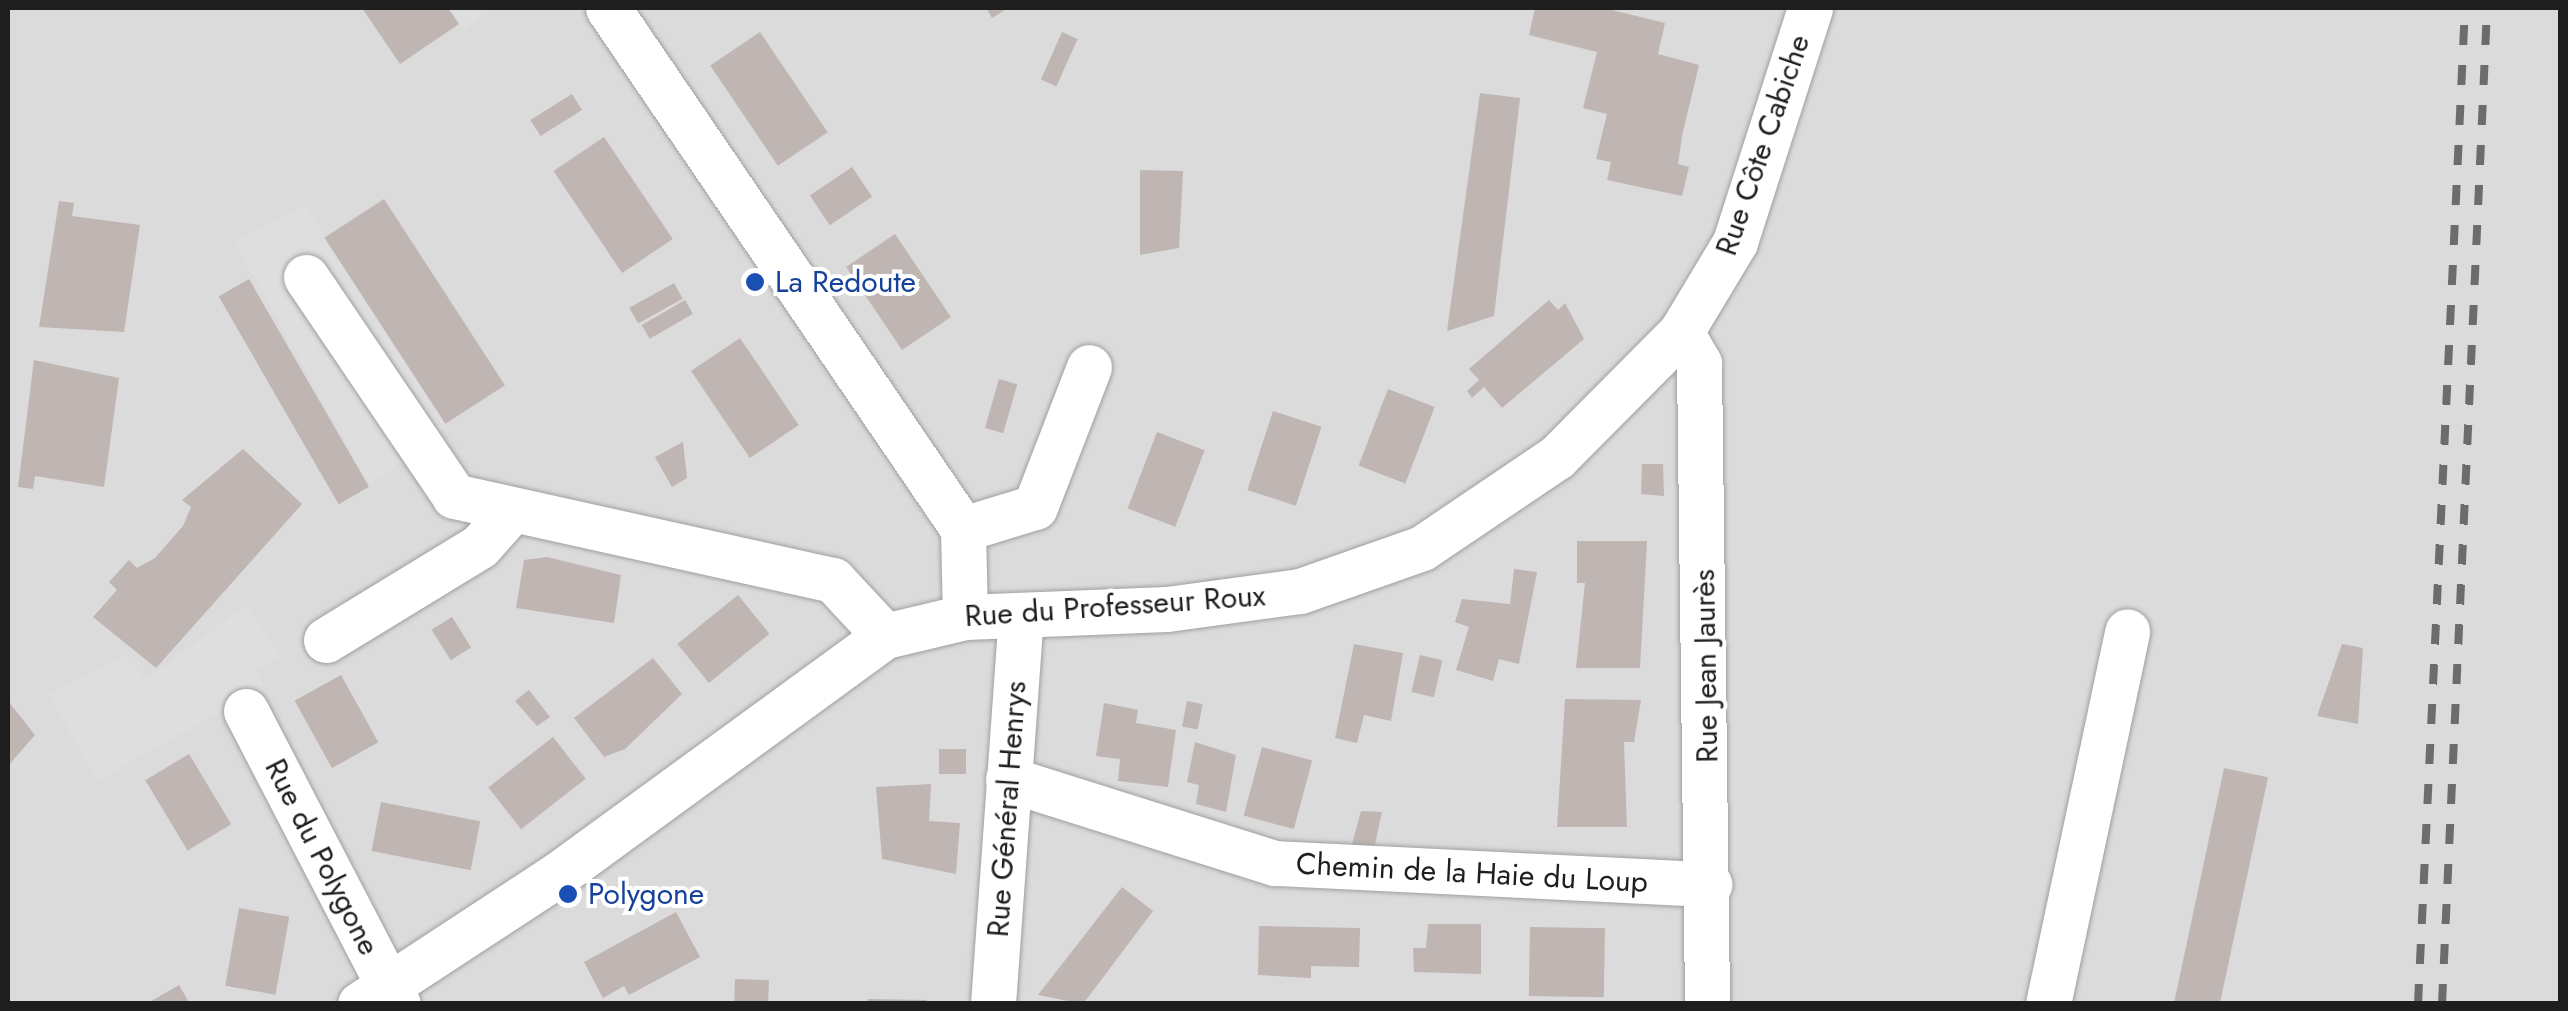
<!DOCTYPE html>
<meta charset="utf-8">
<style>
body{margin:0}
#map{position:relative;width:2568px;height:1011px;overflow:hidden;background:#efeae5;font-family:Jost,sans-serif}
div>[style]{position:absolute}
.residential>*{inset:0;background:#dcdbdc;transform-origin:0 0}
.parking>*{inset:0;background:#dedede}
.building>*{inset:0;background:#bfb5b2;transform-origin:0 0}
.roads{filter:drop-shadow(0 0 2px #9f9f9f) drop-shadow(0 0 2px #9f9f9f)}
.minor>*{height:45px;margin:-22.5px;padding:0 22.5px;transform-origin:22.5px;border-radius:22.5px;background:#fff}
.rail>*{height:8px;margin-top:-4px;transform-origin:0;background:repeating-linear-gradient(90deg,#6c6c6c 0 20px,transparent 0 40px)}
.dots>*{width:28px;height:28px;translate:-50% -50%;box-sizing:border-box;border:5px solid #fff;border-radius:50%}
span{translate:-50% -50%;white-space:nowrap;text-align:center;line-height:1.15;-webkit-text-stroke:8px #fff;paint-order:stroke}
.street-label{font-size:30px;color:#1e1e1e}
.transit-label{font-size:30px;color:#164399}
.left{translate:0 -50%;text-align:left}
.frame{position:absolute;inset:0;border:10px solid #1e1e1e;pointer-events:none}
</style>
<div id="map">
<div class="residential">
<i style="left:8px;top:8px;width:2552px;height:995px"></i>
</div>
<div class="parking">
<i style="clip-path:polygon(448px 8px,492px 8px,465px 30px)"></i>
<i style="clip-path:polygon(305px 205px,448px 426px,370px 486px,234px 241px)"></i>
<i style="clip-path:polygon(247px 605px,281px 656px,255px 670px,264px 687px,97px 781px,49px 694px,125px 655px,145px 680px)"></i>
</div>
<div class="building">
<i style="clip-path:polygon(362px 8px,448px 8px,459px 24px,400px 64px)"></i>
<i style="clip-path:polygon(986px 8px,1008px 8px,992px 18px)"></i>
<i style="clip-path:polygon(1535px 8px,1604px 8px,1665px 23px,1658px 54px,1699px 65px,1682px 136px,1678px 164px,1689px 167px,1682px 196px,1607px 180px,1611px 162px,1596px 159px,1607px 114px,1583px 108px,1597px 52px,1529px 35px)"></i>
<i style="left:760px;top:32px;width:121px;height:60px;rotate:56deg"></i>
<i style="left:1062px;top:32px;width:17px;height:52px;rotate:24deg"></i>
<i style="clip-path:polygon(1480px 93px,1520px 98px,1494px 316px,1447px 331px)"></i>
<i style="left:572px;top:94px;width:19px;height:49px;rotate:58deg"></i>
<i style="left:604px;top:137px;width:123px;height:61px;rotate:56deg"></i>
<i style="left:852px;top:167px;width:36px;height:51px;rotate:56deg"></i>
<i style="clip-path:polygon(1140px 170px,1183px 171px,1179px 248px,1140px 255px)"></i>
<i style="left:384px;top:199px;width:222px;height:71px;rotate:57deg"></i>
<i style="clip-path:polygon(59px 201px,74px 203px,72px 216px,140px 225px,124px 332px,39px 327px)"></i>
<i style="left:895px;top:234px;width:100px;height:59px;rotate:56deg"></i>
<i style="left:249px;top:279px;width:240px;height:35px;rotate:60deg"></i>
<i style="left:674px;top:283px;width:18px;height:51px;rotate:61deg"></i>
<i style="left:685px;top:300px;width:16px;height:50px;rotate:60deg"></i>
<i style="clip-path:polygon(1549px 300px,1558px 310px,1565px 303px,1584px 339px,1502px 408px,1484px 387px,1472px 398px,1467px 391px,1479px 380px,1469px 369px)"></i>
<i style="left:740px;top:338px;width:105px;height:59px;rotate:56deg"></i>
<i style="clip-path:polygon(34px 360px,119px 378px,104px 487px,35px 476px,33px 489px,18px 487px)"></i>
<i style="left:999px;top:379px;width:19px;height:51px;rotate:16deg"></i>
<i style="left:1388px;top:389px;width:50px;height:82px;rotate:21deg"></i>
<i style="left:1273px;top:411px;width:51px;height:83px;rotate:18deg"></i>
<i style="left:1157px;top:432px;width:51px;height:82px;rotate:21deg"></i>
<i style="clip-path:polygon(683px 442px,687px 478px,672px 487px,655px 457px)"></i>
<i style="clip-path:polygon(243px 449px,302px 504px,156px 668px,93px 617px,117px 590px,109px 582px,129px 560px,137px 568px,155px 558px,183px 526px,191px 507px,182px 500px)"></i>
<i style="clip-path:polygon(1642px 464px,1663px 464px,1664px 496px,1641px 494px)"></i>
<i style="clip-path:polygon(1577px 541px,1647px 541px,1640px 668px,1576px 668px,1585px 583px,1577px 583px)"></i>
<i style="clip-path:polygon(547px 557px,621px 575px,614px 623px,516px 608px,524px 560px)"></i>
<i style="clip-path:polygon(1514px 569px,1537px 572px,1519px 664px,1499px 659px,1493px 681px,1456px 670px,1469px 627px,1455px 622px,1462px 599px,1510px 604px)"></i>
<i style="left:738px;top:595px;width:50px;height:78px;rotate:51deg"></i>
<i style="left:452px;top:617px;width:36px;height:24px;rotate:58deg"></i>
<i style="clip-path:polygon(1354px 644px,1403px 653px,1391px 721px,1364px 715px,1357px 743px,1335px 738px)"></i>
<i style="clip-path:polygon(2342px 644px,2363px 648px,2358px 724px,2317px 716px)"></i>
<i style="left:1420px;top:655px;width:23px;height:38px;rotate:13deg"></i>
<i style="clip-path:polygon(653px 658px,682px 694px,625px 749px,604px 757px,574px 718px)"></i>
<i style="left:341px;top:675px;width:77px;height:53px;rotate:61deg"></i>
<i style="clip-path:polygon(529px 690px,550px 717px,537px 726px,515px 701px)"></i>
<i style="clip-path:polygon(1565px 699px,1641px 700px,1634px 742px,1624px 742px,1627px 827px,1557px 827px)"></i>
<i style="clip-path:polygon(8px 701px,35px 735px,8px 766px)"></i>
<i style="left:1187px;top:701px;width:16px;height:26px;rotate:11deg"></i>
<i style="clip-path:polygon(1104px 703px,1138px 710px,1136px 723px,1176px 730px,1168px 787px,1118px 781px,1120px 759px,1096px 756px)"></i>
<i style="left:553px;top:737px;width:53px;height:82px;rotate:52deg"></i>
<i style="clip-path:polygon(1195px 742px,1236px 755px,1226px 812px,1196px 804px,1199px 785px,1187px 782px)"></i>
<i style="left:1262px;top:747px;width:52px;height:71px;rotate:15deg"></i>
<i style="left:939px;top:749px;width:27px;height:25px"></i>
<i style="left:189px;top:754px;width:82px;height:51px;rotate:59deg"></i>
<i style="left:2224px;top:768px;width:45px;height:242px;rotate:12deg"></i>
<i style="clip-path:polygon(931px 784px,929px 821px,960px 823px,956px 874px,882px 859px,876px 787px)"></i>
<i style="left:381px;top:802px;width:101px;height:50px;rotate:11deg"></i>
<i style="clip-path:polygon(1361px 811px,1382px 812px,1374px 849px,1351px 848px)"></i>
<i style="clip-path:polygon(1122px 887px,1153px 911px,1083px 1004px,1038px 995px)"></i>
<i style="left:239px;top:908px;width:51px;height:79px;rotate:10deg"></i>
<i style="clip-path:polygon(676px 912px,700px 957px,629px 995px,624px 986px,603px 998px,584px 962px)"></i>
<i style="clip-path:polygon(1428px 924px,1481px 924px,1481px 974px,1414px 972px,1413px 948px,1426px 948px)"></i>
<i style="clip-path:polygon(1259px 926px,1360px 928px,1359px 967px,1311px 966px,1311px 978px,1258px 975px)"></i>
<i style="left:1530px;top:927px;width:75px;height:69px;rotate:1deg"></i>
<i style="left:735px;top:979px;width:34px;height:25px;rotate:2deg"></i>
<i style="clip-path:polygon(179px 985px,190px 1004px,146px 1004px)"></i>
<i style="clip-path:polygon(868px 999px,927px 1000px,927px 1004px,867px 1004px)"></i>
</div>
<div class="roads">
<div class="minor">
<i style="left:608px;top:8px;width:630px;rotate:55.73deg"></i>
<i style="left:963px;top:529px;width:88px;rotate:88.7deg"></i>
<i style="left:306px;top:277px;width:264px;rotate:55.9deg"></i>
<i style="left:454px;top:496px;width:388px;rotate:12.5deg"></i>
<i style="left:833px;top:580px;width:76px;rotate:47.1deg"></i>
<i style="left:1681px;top:332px;width:36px;rotate:60deg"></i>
<i style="left:1699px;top:363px;width:641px;rotate:89.28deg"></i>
<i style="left:963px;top:529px;width:75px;rotate:-17deg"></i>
<i style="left:1035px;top:507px;width:150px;rotate:-68.9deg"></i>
<i style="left:326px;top:640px;width:180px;rotate:-31.4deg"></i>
<i style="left:480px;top:546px;width:48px;rotate:-48.4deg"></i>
<i style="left:246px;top:711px;width:330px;rotate:62.6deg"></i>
<i style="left:1008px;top:779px;width:280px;rotate:17.5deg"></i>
<i style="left:1275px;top:863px;width:435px;rotate:2.8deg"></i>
<i style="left:360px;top:1004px;width:239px;rotate:-33.2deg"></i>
<i style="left:560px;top:873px;width:402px;rotate:-36.1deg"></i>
<i style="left:885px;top:636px;width:82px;rotate:-13.4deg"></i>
<i style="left:965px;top:617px;width:202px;rotate:-2.3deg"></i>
<i style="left:1167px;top:609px;width:134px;rotate:-7.7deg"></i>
<i style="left:1300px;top:591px;width:129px;rotate:-19.4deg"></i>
<i style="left:1422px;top:548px;width:163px;rotate:-34deg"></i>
<i style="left:1557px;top:457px;width:176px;rotate:-45.2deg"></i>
<i style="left:1681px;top:332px;width:105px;rotate:-59deg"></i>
<i style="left:1735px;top:242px;width:246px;rotate:-72.2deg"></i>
<i style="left:993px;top:1004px;width:390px;rotate:-85.9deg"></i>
<i style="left:2048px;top:1004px;width:381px;rotate:-78deg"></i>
</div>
</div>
<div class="rail">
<i style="left:2418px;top:1004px;width:997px;rotate:-87.3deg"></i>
<i style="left:2442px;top:1004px;width:997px;rotate:-87.41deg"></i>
</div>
<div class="dots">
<i style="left:755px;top:282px;background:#1a4fb4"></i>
<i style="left:568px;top:894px;background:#1a4fb4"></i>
</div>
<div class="street-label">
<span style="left:1763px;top:145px;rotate:-71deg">Rue Côte Cabiche</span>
<span style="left:1115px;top:606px;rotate:-4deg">Rue du Professeur Roux</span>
<span style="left:1706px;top:666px;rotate:-91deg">Rue Jean Jaurès</span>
<span style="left:1007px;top:809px;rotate:-86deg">Rue Général Henrys</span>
<span style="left:322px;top:857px;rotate:63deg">Rue du Polygone</span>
<span style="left:1472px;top:873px;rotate:3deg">Chemin de la Haie du Loup</span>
</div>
<div class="transit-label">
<span class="left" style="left:775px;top:282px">La Redoute</span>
<span class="left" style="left:588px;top:894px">Polygone</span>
</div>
<div class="frame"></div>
</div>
